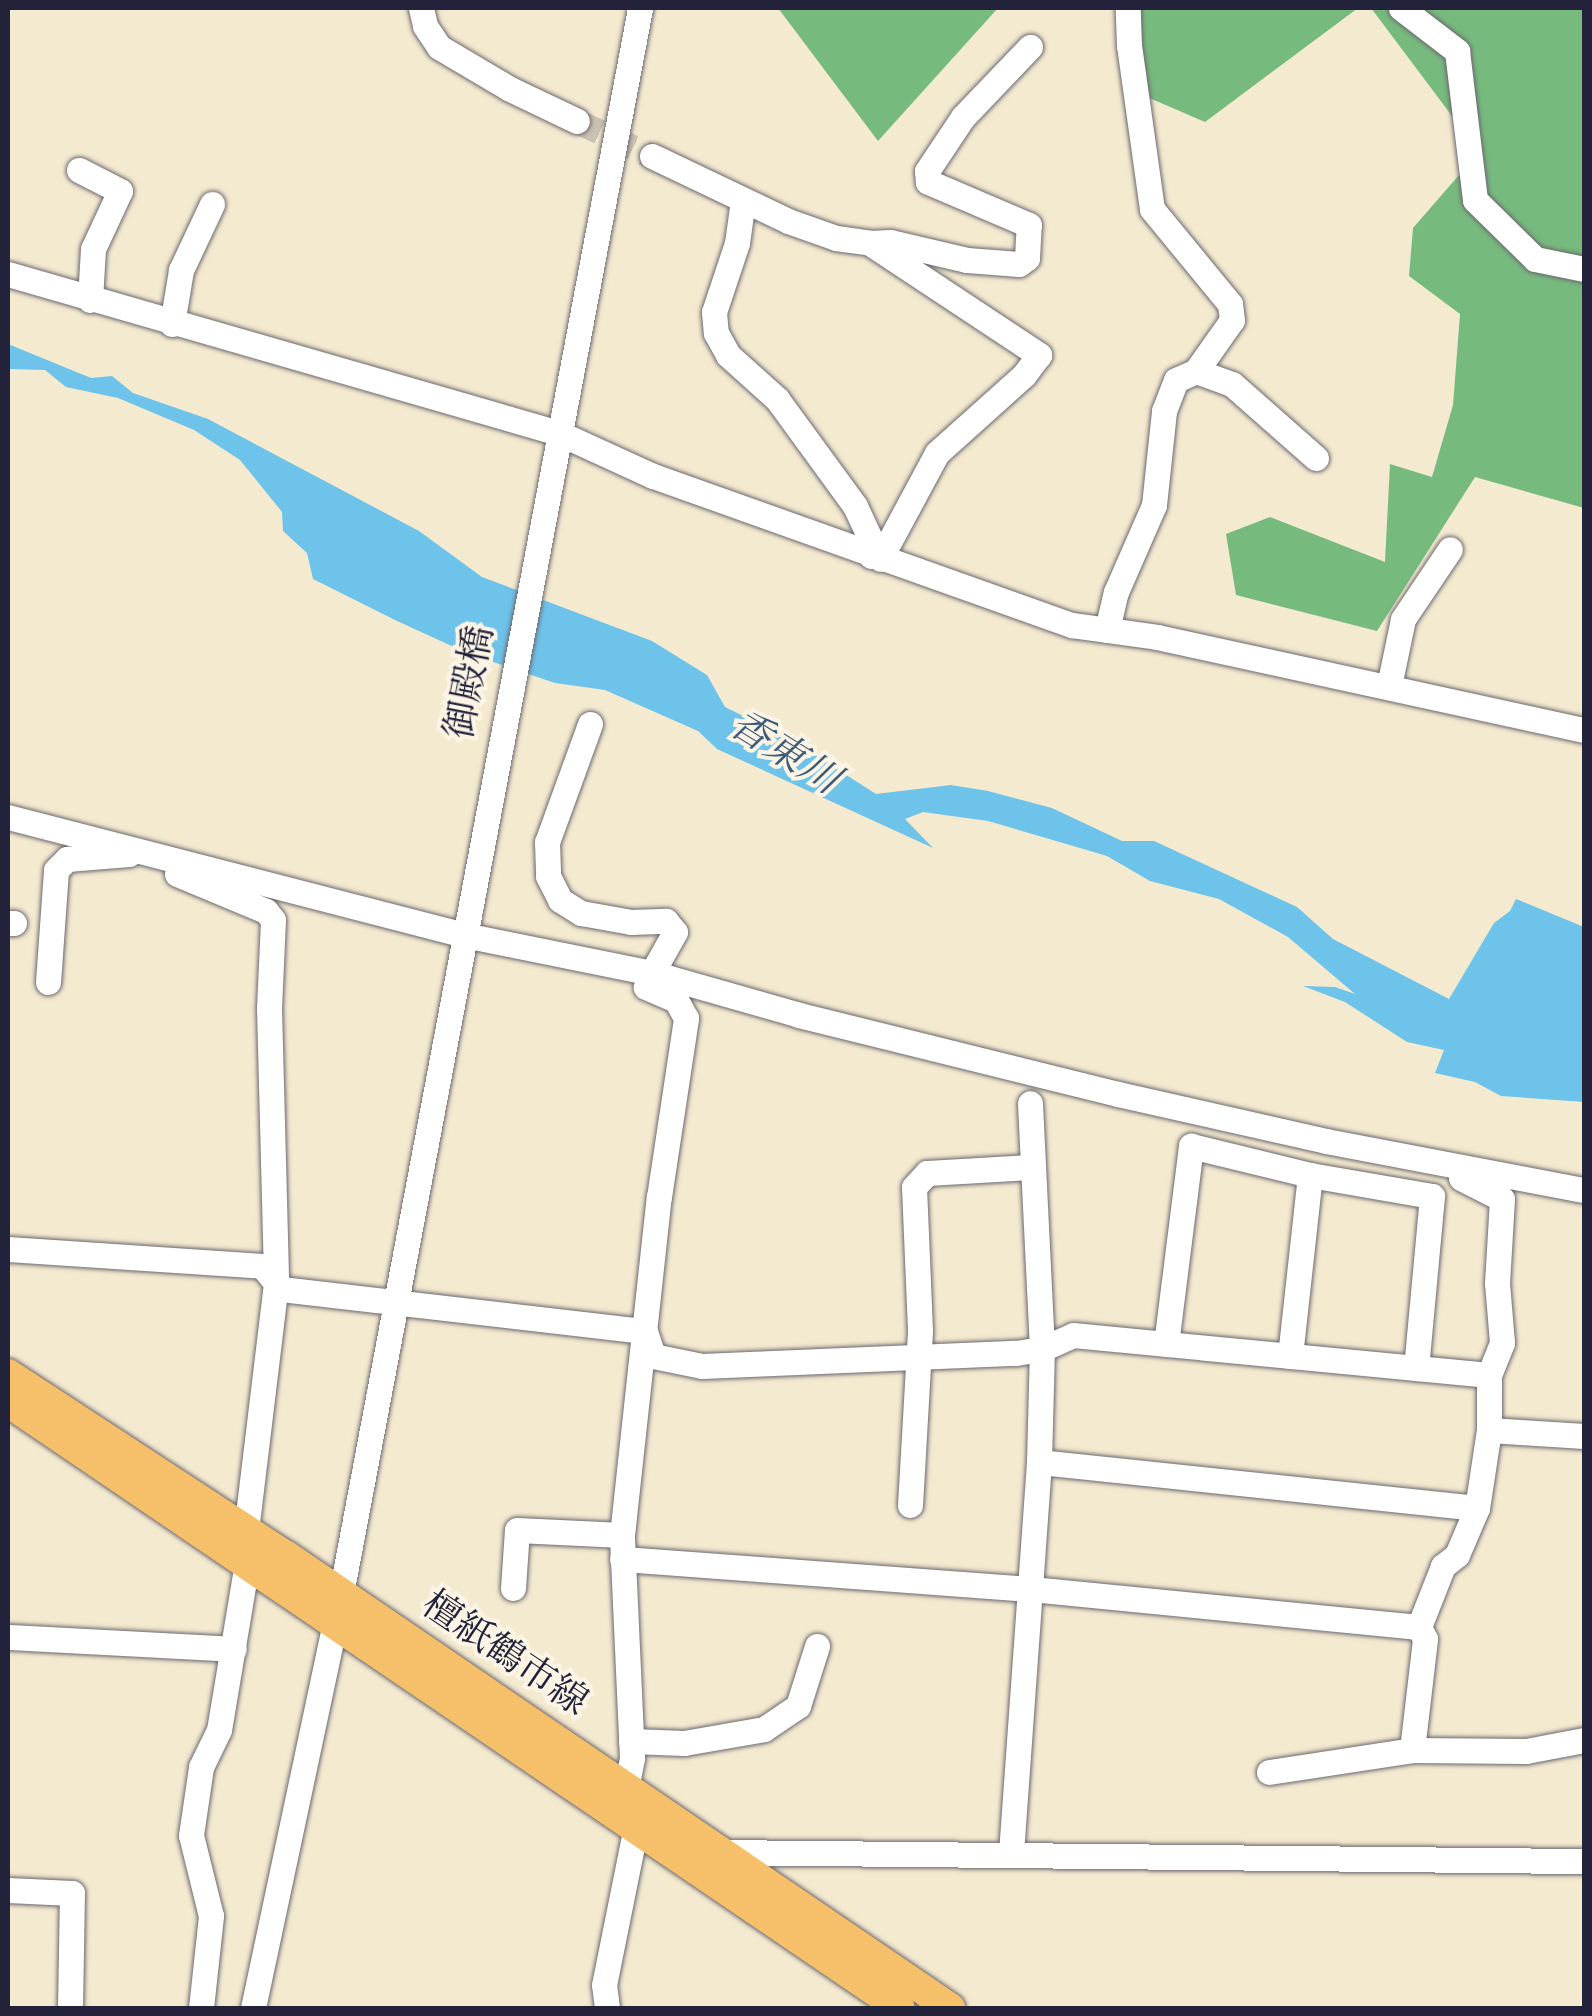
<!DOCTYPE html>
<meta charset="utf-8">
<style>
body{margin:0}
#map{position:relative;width:1592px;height:2016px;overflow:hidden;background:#f4ead0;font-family:"Sorts Mill Goudy","Noto Serif JP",serif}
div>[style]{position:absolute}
.forest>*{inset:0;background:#77ba7e}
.water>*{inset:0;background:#6ec3ea}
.minor-tunnel>*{height:25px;margin-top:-12.5px;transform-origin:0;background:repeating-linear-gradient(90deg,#cac2b2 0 25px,transparent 0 37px)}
.roads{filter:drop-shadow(0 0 2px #6c686f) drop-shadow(0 0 2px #6c686f)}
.minor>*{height:25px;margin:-12.5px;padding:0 12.5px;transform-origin:12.5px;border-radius:12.5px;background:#fff}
.major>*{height:30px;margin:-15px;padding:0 15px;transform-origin:15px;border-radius:15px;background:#f6c06b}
span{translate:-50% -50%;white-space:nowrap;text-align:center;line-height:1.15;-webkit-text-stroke:8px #fcf5e5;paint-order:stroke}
.street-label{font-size:38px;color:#22223b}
.water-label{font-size:40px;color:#3d5a78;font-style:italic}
.frame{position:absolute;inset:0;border:10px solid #22223b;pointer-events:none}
</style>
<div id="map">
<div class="forest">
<i style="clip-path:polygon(778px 8px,998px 8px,878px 141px)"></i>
<i style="clip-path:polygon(1136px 8px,1358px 8px,1205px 122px,1147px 97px)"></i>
<i style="clip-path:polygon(1371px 8px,1584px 8px,1584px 508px,1475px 477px,1377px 631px,1236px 595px,1226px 534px,1270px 517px,1385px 562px,1390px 464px,1432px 477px,1453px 405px,1460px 314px,1409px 276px,1413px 228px,1479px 152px)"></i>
</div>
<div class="water">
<i style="clip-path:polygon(8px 344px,91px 378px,112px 376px,133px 393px,208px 419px,419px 531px,482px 577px,652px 641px,707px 675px,725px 707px,790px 739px,876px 794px,951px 785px,988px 791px,1052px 808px,1122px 841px,1154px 841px,1297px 907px,1333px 939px,1449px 999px,1494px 923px,1510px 911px,1516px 899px,1584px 927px,1584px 1102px,1501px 1096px,1475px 1082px,1435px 1073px,1444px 1050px,1407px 1042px,1345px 1002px,1303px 986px,1335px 987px,1355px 994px,1288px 937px,1219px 899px,1150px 881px,1107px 856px,988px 821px,923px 812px,905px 819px,933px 848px,717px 749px,698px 731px,605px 690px,555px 683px,467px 653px,395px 620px,313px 579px,307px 553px,283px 531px,282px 512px,240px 460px,194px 430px,118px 398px,66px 387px,45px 370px,8px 369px)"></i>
</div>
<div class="minor-tunnel">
<i style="left:577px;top:121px;width:83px;rotate:25deg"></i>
</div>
<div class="roads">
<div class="minor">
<i style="left:421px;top:8px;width:18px;rotate:77deg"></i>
<i style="left:425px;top:26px;width:25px;rotate:56deg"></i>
<i style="left:439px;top:47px;width:82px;rotate:30.6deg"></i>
<i style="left:510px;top:89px;width:74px;rotate:25.5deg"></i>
<i style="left:1401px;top:8px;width:71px;rotate:37.5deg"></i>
<i style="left:1457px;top:51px;width:150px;rotate:83.1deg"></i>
<i style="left:1475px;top:200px;width:84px;rotate:44.5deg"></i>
<i style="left:1535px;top:259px;width:50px;rotate:11.5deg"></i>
<i style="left:652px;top:156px;width:151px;rotate:25.5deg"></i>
<i style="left:788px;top:221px;width:51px;rotate:19.5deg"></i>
<i style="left:836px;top:238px;width:34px;rotate:8deg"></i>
<i style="left:870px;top:243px;width:203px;rotate:33.5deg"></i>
<i style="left:1039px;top:355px;width:25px;rotate:127deg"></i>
<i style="left:1024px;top:375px;width:117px;rotate:138.1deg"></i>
<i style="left:937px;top:453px;width:120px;rotate:118.3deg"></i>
<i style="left:79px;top:170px;width:46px;rotate:27.1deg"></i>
<i style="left:120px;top:191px;width:64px;rotate:115deg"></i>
<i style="left:93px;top:249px;width:51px;rotate:93.4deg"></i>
<i style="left:743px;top:200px;width:43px;rotate:97.9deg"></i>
<i style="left:737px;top:243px;width:73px;rotate:108.4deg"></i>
<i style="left:714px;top:312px;width:21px;rotate:85deg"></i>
<i style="left:716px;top:333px;width:25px;rotate:61deg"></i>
<i style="left:728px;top:355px;width:66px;rotate:41.9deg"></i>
<i style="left:777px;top:399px;width:132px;rotate:53.9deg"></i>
<i style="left:855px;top:506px;width:38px;rotate:65deg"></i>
<i style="left:871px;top:540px;width:16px;rotate:90deg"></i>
<i style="left:870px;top:243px;width:20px;rotate:-3deg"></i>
<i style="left:890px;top:242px;width:79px;rotate:13.2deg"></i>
<i style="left:967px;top:260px;width:52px;rotate:4.4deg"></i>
<i style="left:1019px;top:264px;width:10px;rotate:-37deg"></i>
<i style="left:1027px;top:258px;width:33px;rotate:-87deg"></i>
<i style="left:1029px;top:225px;width:110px;rotate:-156.9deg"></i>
<i style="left:928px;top:182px;width:11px;rotate:-95deg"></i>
<i style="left:927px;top:171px;width:65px;rotate:-56.3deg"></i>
<i style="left:963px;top:117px;width:97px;rotate:-46.3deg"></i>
<i style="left:8px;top:274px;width:573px;rotate:16.1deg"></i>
<i style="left:559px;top:433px;width:103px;rotate:24.6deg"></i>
<i style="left:653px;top:476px;width:445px;rotate:19.6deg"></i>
<i style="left:1072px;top:625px;width:86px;rotate:8deg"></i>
<i style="left:1157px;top:637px;width:437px;rotate:12.3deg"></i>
<i style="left:172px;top:324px;width:55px;rotate:-80.5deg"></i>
<i style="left:181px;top:270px;width:73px;rotate:-64.8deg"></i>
<i style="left:1196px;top:371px;width:38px;rotate:20deg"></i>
<i style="left:1232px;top:384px;width:112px;rotate:41.4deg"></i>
<i style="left:1107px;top:630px;width:39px;rotate:-77deg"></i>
<i style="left:1116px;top:592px;width:95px;rotate:-66.4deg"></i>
<i style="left:1154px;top:505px;width:95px;rotate:-83.9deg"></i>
<i style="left:1164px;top:411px;width:33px;rotate:-69deg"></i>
<i style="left:1176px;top:380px;width:22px;rotate:-24deg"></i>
<i style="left:1196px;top:371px;width:62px;rotate:-54.8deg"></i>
<i style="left:1232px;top:320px;width:16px;rotate:-97deg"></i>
<i style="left:1230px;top:304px;width:123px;rotate:-129.4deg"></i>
<i style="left:1152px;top:209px;width:165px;rotate:-98deg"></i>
<i style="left:1129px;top:46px;width:38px;rotate:-92deg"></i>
<i style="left:1389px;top:686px;width:68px;rotate:-78.2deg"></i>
<i style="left:1403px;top:619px;width:84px;rotate:-56.1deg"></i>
<i style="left:590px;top:724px;width:126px;rotate:110deg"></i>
<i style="left:547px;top:842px;width:34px;rotate:88deg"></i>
<i style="left:548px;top:876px;width:27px;rotate:63deg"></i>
<i style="left:560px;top:900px;width:25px;rotate:32deg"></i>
<i style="left:581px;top:913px;width:51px;rotate:10.2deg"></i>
<i style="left:631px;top:922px;width:35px;rotate:-2deg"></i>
<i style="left:666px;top:921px;width:14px;rotate:51deg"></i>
<i style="left:675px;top:932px;width:47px;rotate:119.3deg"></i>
<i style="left:8px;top:817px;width:471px;rotate:14.5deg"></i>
<i style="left:464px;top:935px;width:192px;rotate:11.4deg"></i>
<i style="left:652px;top:973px;width:153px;rotate:15.9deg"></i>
<i style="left:799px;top:1015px;width:329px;rotate:13.9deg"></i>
<i style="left:1118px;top:1094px;width:213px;rotate:12.7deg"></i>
<i style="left:1326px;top:1141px;width:263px;rotate:10.8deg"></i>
<i style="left:177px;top:874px;width:96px;rotate:22.6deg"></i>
<i style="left:266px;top:911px;width:11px;rotate:52deg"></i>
<i style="left:273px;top:920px;width:88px;rotate:92.6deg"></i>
<i style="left:269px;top:1008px;width:275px;rotate:88.5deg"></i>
<i style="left:276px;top:1283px;width:249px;rotate:96.9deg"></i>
<i style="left:8px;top:923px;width:6px"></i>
<i style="left:48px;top:982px;width:112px;rotate:-85.9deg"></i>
<i style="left:56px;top:870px;width:16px;rotate:-45deg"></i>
<i style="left:67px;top:859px;width:62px;rotate:-4.6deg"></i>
<i style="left:1461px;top:1178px;width:46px;rotate:27.1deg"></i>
<i style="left:1502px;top:1199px;width:84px;rotate:93.4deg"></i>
<i style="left:1497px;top:1283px;width:60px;rotate:85.2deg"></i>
<i style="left:1502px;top:1343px;width:35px;rotate:112deg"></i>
<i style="left:8px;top:1249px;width:255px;rotate:3.8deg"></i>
<i style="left:262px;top:1266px;width:30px;rotate:50deg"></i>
<i style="left:281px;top:1289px;width:366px;rotate:6.6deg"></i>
<i style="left:645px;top:1331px;width:26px;rotate:72deg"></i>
<i style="left:653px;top:1356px;width:50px;rotate:11.5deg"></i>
<i style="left:702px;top:1366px;width:314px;rotate:-2.4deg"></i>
<i style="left:1016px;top:1353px;width:26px;rotate:-9deg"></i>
<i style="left:1042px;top:1349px;width:34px;rotate:-24deg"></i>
<i style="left:1073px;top:1335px;width:418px;rotate:5.5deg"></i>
<i style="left:1489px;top:1375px;width:55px;rotate:90deg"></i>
<i style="left:1489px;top:1430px;width:79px;rotate:98.7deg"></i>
<i style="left:1477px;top:1508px;width:51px;rotate:113.1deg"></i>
<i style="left:1457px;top:1555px;width:18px;rotate:142deg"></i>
<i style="left:1443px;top:1566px;width:66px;rotate:111.5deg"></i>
<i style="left:1419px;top:1627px;width:390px;rotate:-174.4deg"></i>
<i style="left:1031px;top:1589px;width:410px;rotate:-175.8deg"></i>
<i style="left:1166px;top:1344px;width:200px;rotate:-82.8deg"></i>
<i style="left:1191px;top:1146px;width:122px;rotate:13.7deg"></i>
<i style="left:1310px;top:1175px;width:124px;rotate:9.8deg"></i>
<i style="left:1432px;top:1196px;width:173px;rotate:95.3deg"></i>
<i style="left:1290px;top:1356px;width:182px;rotate:-83.7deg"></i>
<i style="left:1489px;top:1430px;width:95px;rotate:3.6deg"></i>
<i style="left:1039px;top:1462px;width:440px;rotate:6deg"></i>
<i style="left:910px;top:1505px;width:175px;rotate:-86.7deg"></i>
<i style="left:920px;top:1330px;width:143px;rotate:-92.4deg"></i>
<i style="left:914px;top:1187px;width:19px;rotate:-47deg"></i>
<i style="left:927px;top:1173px;width:104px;rotate:-3.3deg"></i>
<i style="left:513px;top:1588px;width:58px;rotate:-86.1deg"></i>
<i style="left:517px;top:1530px;width:105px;rotate:2.7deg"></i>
<i style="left:8px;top:1637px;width:226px;rotate:3deg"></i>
<i style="left:631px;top:1741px;width:53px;rotate:2.2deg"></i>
<i style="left:684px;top:1743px;width:81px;rotate:-9.9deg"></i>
<i style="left:764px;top:1729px;width:41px;rotate:-34.1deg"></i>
<i style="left:798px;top:1706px;width:63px;rotate:-72.4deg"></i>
<i style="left:1412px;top:1750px;width:114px;rotate:0.5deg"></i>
<i style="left:1526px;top:1751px;width:59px;rotate:-10.7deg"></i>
<i style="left:1269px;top:1772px;width:145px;rotate:-8.7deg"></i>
<i style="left:1412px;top:1750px;width:112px;rotate:-83.3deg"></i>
<i style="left:1425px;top:1639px;width:13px;rotate:-117deg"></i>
<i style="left:626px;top:1789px;width:32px;rotate:-79deg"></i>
<i style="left:632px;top:1758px;width:223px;rotate:-92.6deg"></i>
<i style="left:622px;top:1535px;width:340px;rotate:-83.8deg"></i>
<i style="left:659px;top:1197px;width:181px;rotate:-81.4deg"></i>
<i style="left:686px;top:1018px;width:21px;rotate:-119deg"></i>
<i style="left:676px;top:1000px;width:33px;rotate:-157deg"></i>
<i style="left:718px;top:1852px;width:866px;rotate:0.6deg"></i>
<i style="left:1011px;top:1853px;width:392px;rotate:-85.9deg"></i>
<i style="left:1039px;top:1462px;width:113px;rotate:-88.5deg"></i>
<i style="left:1042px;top:1349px;width:246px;rotate:-92.8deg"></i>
<i style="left:8px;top:1890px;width:64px;rotate:2.7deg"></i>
<i style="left:72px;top:1893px;width:115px;rotate:91deg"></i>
<i style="left:201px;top:2008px;width:93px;rotate:-83.8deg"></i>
<i style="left:211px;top:1916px;width:83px;rotate:-103.9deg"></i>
<i style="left:191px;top:1835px;width:69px;rotate:-81.6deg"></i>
<i style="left:201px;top:1767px;width:41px;rotate:-64.1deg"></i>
<i style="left:219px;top:1730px;width:169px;rotate:-80.5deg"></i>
<i style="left:253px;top:2008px;width:423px;rotate:-78deg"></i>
<i style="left:341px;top:1594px;width:1614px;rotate:-79.32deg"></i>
<i style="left:607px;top:2008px;width:23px;rotate:-97deg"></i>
<i style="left:604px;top:1985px;width:161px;rotate:-78.6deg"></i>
</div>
<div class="major">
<i style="left:8px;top:1374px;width:331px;rotate:33.2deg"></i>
<i style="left:285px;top:1555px;width:805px;rotate:34.26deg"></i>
<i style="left:8px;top:1402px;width:1078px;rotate:34.19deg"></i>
</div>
</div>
<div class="street-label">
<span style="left:473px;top:683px;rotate:-79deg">御殿橋</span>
<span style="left:503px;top:1656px;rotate:34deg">檀紙鶴市線</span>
</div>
<div class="water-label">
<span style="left:783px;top:755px;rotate:32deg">香東川</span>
</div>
<div class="frame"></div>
</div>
